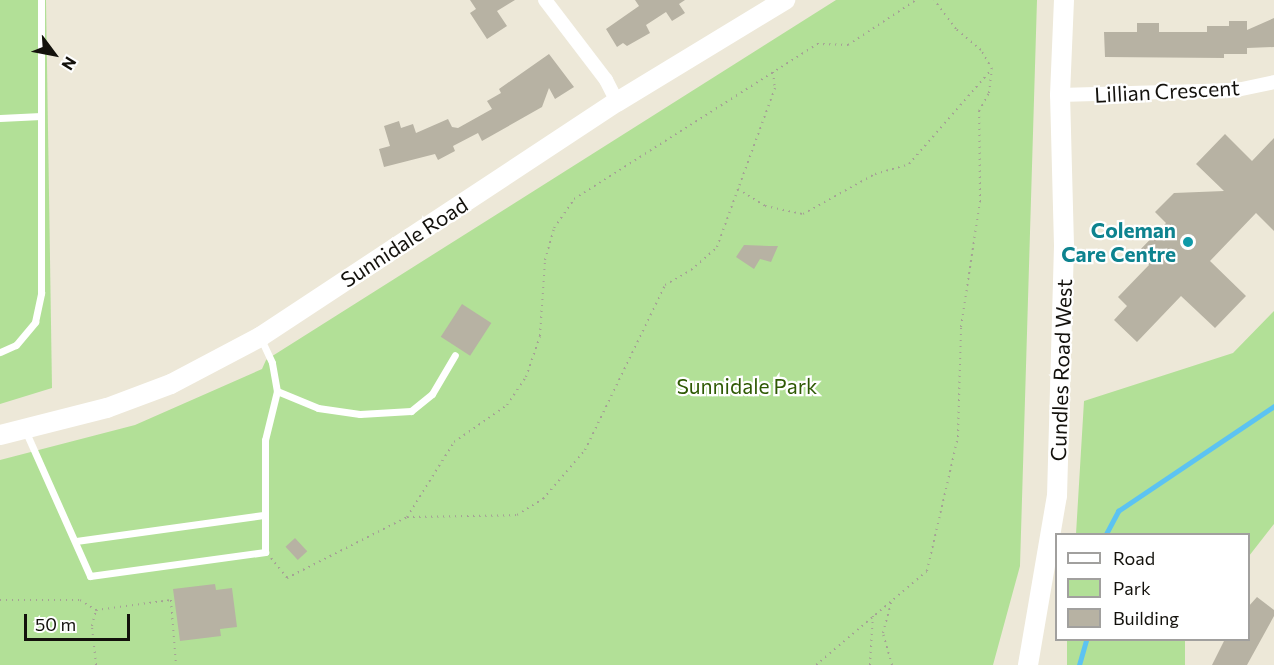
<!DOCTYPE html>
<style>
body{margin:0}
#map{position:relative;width:1274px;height:665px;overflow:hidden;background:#ede8d8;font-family:Commissioner,sans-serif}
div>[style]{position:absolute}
.green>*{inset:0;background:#b2e097;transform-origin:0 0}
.stream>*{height:4.5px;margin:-2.25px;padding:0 2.25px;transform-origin:2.25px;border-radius:2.25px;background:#5cc3f2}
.building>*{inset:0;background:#b7b2a3;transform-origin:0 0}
.path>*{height:2px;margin-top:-1px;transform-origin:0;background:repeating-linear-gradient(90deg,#a5a195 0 1.5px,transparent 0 6px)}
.service>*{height:7px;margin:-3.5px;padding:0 3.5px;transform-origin:3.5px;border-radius:3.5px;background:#fff}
.minor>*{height:14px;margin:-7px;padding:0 7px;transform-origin:7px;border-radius:7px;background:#fff}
.secondary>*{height:20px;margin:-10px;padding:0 10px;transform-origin:10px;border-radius:10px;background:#fff}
.dots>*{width:16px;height:16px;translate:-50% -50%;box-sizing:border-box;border:3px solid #fff;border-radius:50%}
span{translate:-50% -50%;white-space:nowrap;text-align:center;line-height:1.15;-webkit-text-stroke:4.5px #fff;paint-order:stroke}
.street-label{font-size:21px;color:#13110c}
.culture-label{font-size:21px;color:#0d838f;font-weight:700}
.right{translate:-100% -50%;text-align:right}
.park-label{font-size:21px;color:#2e5904}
.legend{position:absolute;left:1055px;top:533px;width:195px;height:108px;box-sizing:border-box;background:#fff;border:2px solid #a1a09e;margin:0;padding:8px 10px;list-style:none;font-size:18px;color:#13110c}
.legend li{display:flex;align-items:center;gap:12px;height:30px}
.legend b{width:30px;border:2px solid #a1a09e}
.north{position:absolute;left:24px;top:24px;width:60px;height:60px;-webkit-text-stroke:4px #fff;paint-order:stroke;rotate:122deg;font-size:16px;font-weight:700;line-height:24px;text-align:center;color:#13110c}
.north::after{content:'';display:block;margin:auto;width:21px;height:27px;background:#13110c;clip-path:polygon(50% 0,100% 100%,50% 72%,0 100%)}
.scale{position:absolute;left:24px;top:614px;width:106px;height:27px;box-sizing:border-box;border:3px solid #13110c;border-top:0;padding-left:8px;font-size:18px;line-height:21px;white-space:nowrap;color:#13110c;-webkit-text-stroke:4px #fff;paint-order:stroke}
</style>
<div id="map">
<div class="green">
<i style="clip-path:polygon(0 0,46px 0,52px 388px,0 404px)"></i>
<i style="clip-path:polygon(836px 0,1037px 0,1020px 566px,993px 665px,0 665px,0 460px,135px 425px,262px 369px,266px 360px)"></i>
<i style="clip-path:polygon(1274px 311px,1274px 524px,1249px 556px,1248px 534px,1076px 534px,1084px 401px,1233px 353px)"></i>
<i style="left:1067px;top:640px;width:118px;height:26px"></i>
</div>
<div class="stream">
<i style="left:1106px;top:534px;width:26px;rotate:-62deg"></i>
<i style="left:1118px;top:511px;width:188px;rotate:-33.9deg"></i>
<i style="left:1079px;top:665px;width:26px;rotate:-74deg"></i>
</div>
<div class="building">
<i style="clip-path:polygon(470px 0,515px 0,497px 11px,507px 26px,487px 39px,470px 13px,476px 9px)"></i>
<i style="clip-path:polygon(635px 0,685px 0,679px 4px,685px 13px,672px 21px,666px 12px,646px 25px,650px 33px,627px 46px,623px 43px,617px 47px,606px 29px,639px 6px)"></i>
<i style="clip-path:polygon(1274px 18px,1274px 47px,1247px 48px,1247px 54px,1224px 54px,1224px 58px,1105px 57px,1104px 32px,1137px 32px,1137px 23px,1159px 23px,1159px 32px,1207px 32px,1207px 26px,1229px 26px,1229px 21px,1247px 21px,1247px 30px)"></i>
<i style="clip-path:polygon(549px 54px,574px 87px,555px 99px,549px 88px,542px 107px,482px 141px,478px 133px,453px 146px,455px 151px,438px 160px,435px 154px,384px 167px,379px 149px,390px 146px,384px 126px,399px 121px,401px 128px,413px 124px,416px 133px,448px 119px,452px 127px,458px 128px,492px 109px,487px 101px,501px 93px,499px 89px)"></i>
<i style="clip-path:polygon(1225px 134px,1252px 161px,1274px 138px,1274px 231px,1256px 213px,1210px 261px,1246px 296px,1215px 328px,1181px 296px,1137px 342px,1114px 320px,1127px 306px,1118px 297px,1149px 265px,1137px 253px,1166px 223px,1155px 212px,1174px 193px,1224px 191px,1196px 164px)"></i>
<i style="clip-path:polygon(744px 245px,769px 246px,778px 246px,771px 262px,760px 259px,754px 269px,736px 257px)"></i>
<i style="left:462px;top:304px;width:35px;height:39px;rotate:33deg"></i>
<i style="left:295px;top:538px;width:18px;height:13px;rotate:47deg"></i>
<i style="clip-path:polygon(215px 584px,216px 590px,232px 588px,237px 627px,220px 629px,221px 636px,180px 641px,173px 589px)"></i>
<i style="clip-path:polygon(1257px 597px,1274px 610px,1274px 616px,1247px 665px,1212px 665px,1225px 639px,1248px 639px,1248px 607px)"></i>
</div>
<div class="path">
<i style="left:773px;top:72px;width:16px;rotate:83deg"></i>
<i style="left:775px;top:88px;width:108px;rotate:110.1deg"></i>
<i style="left:738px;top:189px;width:32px;rotate:32deg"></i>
<i style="left:765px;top:206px;width:39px;rotate:12deg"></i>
<i style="left:803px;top:214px;width:82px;rotate:-29.1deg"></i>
<i style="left:875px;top:174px;width:35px;rotate:-16deg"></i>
<i style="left:909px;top:164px;width:126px;rotate:-48.9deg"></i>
<i style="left:407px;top:517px;width:110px;rotate:-1deg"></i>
<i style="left:517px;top:515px;width:31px;rotate:-32deg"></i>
<i style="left:543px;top:499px;width:65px;rotate:-49.4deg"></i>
<i style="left:585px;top:450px;width:183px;rotate:-64.1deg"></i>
<i style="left:665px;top:285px;width:30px;rotate:-30deg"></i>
<i style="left:691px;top:270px;width:35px;rotate:-41deg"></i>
<i style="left:717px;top:247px;width:62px;rotate:-70.1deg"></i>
<i style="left:271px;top:558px;width:26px;rotate:51deg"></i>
<i style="left:287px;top:578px;width:135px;rotate:-26.9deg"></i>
<i style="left:407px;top:517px;width:89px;rotate:-57.9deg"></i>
<i style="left:454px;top:442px;width:65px;rotate:-34.9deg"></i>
<i style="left:507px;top:405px;width:34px;rotate:-56deg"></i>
<i style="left:526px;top:377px;width:43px;rotate:-71.1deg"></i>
<i style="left:540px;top:336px;width:76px;rotate:-86.2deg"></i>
<i style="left:545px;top:260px;width:33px;rotate:-74deg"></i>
<i style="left:554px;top:228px;width:35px;rotate:-55deg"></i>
<i style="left:574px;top:199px;width:288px;rotate:-32.5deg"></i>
<i style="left:817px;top:44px;width:31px;rotate:2deg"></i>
<i style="left:848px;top:45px;width:82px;rotate:-33.5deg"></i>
<i style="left:0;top:600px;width:80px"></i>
<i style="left:80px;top:600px;width:19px;rotate:32deg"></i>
<i style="left:96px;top:610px;width:76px;rotate:-7.6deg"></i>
<i style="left:171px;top:600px;width:65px;rotate:85.6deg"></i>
<i style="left:96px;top:665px;width:39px;rotate:-96deg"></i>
<i style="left:92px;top:626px;width:16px;rotate:-76deg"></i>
<i style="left:816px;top:665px;width:145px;rotate:-40.3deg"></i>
<i style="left:927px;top:571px;width:138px;rotate:-77deg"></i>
<i style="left:958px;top:437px;width:110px;rotate:-88.4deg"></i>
<i style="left:961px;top:327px;width:126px;rotate:-81.4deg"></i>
<i style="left:980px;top:202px;width:91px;rotate:-90.6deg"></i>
<i style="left:979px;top:111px;width:21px;rotate:-61deg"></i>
<i style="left:989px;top:93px;width:24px;rotate:-83deg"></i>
<i style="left:992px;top:69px;width:22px;rotate:-120deg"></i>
<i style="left:981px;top:50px;width:33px;rotate:-140deg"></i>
<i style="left:956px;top:29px;width:36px;rotate:-127deg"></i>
<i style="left:870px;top:665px;width:51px;rotate:-86.6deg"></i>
<i style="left:892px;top:665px;width:33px;rotate:-106deg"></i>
<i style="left:883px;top:633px;width:35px;rotate:-75deg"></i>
</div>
<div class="service">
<i style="left:0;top:118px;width:41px;rotate:-2.8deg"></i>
<i style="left:261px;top:339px;width:26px;rotate:65deg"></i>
<i style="left:272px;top:363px;width:28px;rotate:80deg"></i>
<i style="left:277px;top:391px;width:44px;rotate:22.5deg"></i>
<i style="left:318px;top:408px;width:42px;rotate:8.1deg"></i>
<i style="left:360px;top:414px;width:51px;rotate:-3.4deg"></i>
<i style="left:411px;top:411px;width:27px;rotate:-39deg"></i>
<i style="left:432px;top:394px;width:45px;rotate:-59.5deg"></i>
<i style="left:0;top:352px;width:17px;rotate:-24deg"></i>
<i style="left:16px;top:345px;width:30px;rotate:-50deg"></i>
<i style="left:35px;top:322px;width:30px;rotate:-78deg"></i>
<i style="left:41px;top:293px;width:293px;rotate:-90deg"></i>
<i style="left:25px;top:430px;width:160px;rotate:66deg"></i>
<i style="left:90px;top:576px;width:177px;rotate:-7.8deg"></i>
<i style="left:265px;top:552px;width:112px;rotate:-90deg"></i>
<i style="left:265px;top:440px;width:50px;rotate:-76.2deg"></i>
<i style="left:76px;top:541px;width:189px;rotate:-7.9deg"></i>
</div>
<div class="minor">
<i style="left:545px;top:0;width:101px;rotate:52.7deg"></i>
<i style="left:606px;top:80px;width:25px;rotate:63deg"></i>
<i style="left:1060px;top:95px;width:177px;rotate:-1.6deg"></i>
<i style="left:1237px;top:90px;width:38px;rotate:-12deg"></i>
</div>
<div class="secondary">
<i style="left:0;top:435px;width:110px;rotate:-14.2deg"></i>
<i style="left:107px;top:408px;width:68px;rotate:-20.6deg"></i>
<i style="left:171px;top:384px;width:101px;rotate:-27.8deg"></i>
<i style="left:260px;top:337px;width:427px;rotate:-33.4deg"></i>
<i style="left:617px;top:102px;width:197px;rotate:-31.3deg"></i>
<i style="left:1028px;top:665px;width:171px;rotate:-80.3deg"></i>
<i style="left:1057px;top:496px;width:250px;rotate:-88.4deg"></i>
<i style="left:1064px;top:246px;width:151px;rotate:-91.5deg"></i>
<i style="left:1060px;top:95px;width:95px;rotate:-87.6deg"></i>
</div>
<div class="dots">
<i style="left:1188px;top:242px;background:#0f9aa8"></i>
</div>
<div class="street-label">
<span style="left:1167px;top:91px;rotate:-3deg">Lillian Crescent</span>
<span style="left:404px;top:242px;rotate:-33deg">Sunnidale Road</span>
<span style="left:1061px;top:370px;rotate:-88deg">Cundles Road West</span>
</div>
<div class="culture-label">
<span class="right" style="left:1176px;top:242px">Coleman<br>Care Centre</span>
</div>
<div class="park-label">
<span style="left:747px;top:386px">Sunnidale Park</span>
</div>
<ul class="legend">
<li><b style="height:8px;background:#fff"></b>Road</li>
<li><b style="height:16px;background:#b2e097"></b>Park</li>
<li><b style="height:16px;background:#b7b2a3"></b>Building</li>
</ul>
<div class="north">N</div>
<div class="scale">50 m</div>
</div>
